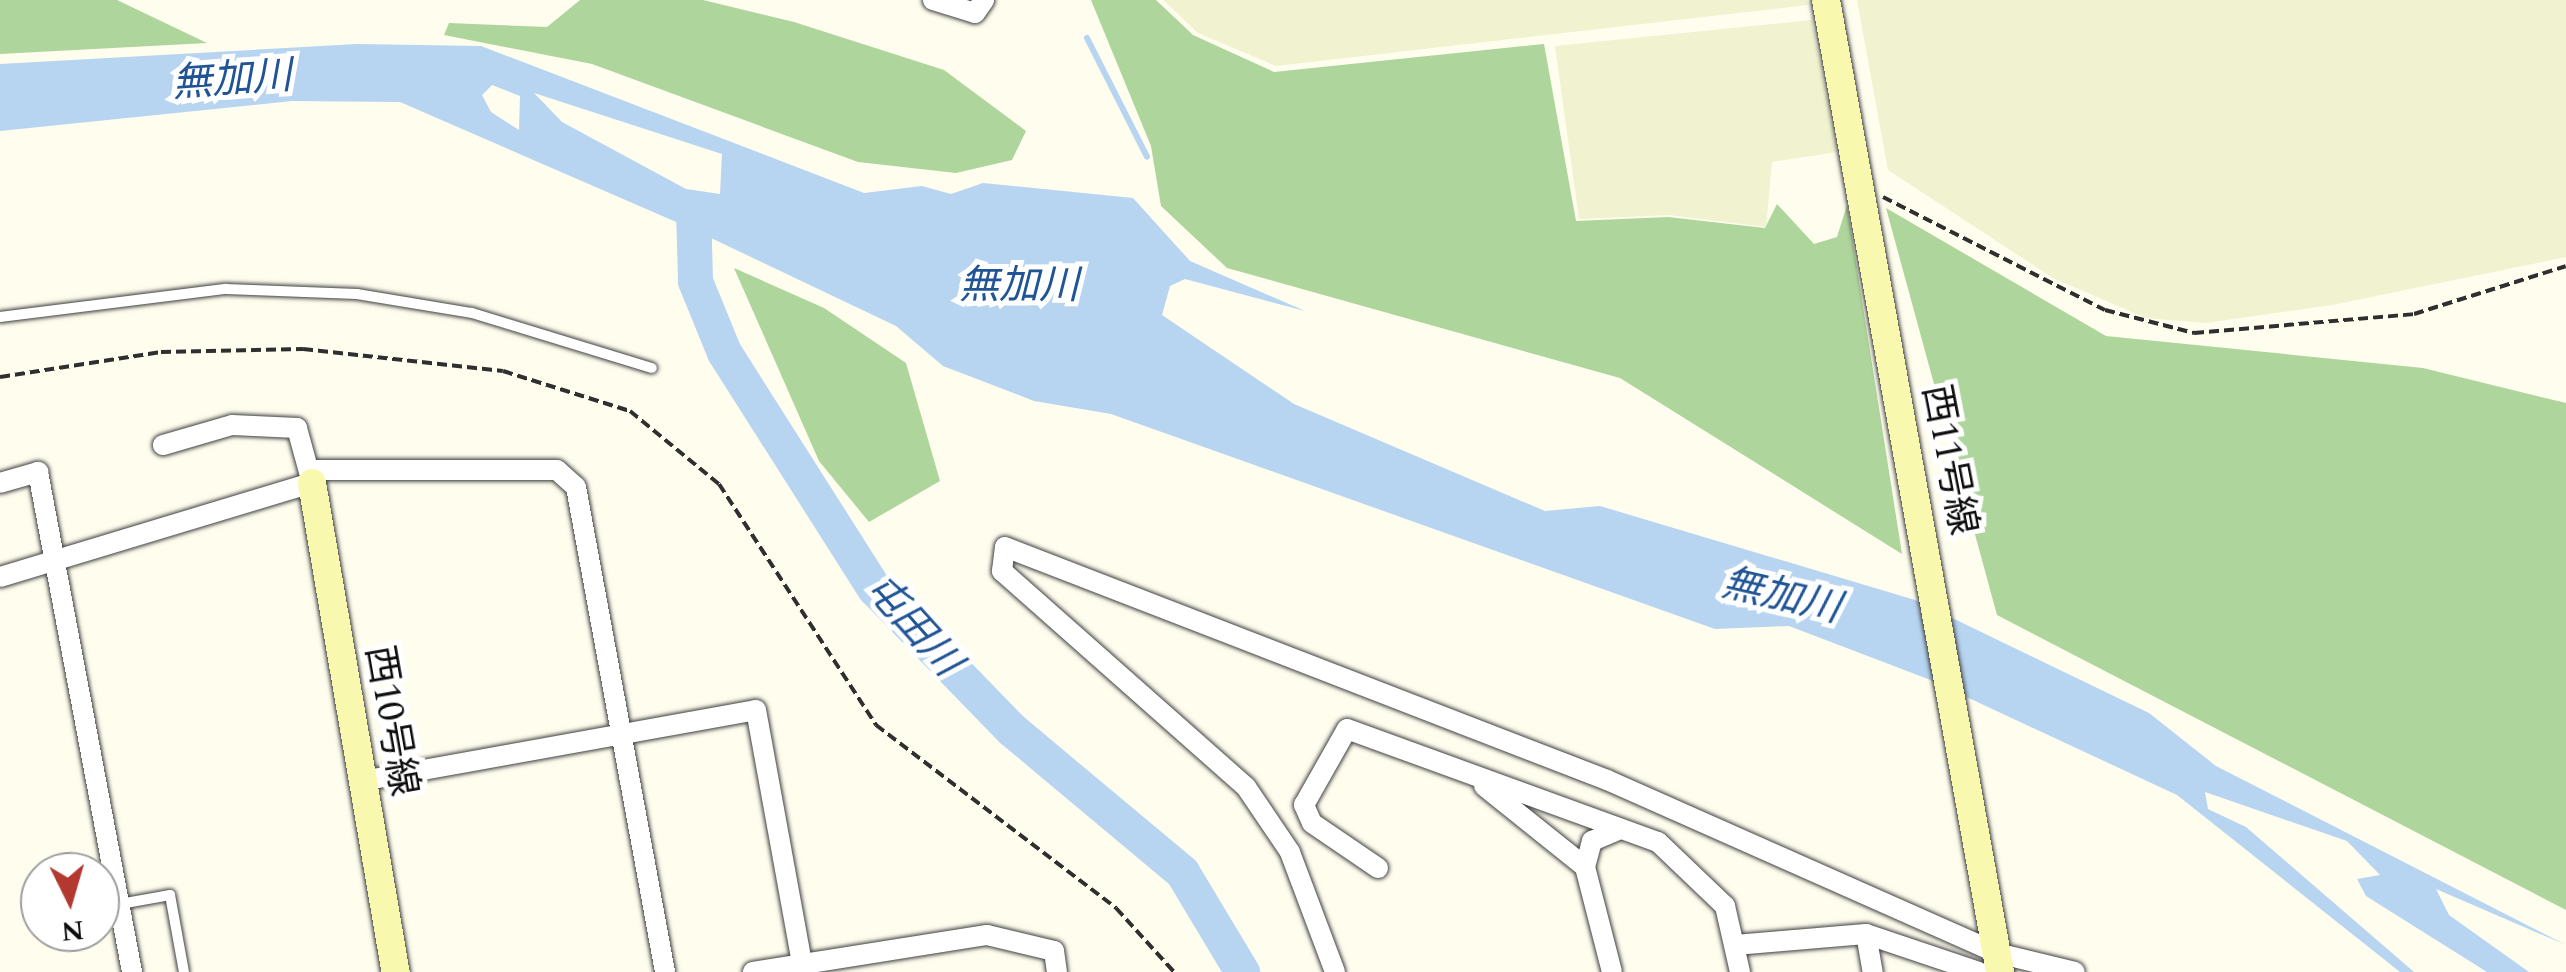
<!DOCTYPE html>
<meta charset="utf-8">
<style>
body{margin:0}
#map{position:relative;width:2566px;height:972px;overflow:hidden;background:#fefdee;font-family:Spectral,"Noto Sans JP",serif}
div>[style]{position:absolute}
.farmland>*{inset:0;background:#f1f2d0}
.forest>*{inset:0;background:#aed59b}
.water>*{inset:0;background:#b7d4f1}
.stream>*{height:6px;margin:-3px;padding:0 3px;transform-origin:3px;border-radius:3px;background:#b7d4f1}
.river>*{height:35px;margin:-17.5px;padding:0 17.5px;transform-origin:17.5px;border-radius:17.5px;background:#b7d4f1}
.path>*{height:4px;margin-top:-2px;transform-origin:0;background:repeating-linear-gradient(90deg,#2f2f2f 0 10px,transparent 0 15px)}
.roads{filter:drop-shadow(0 0 2px #404040) drop-shadow(0 0 2px #404040)}
.lane>*{height:10px;margin:-5px;padding:0 5px;transform-origin:5px;border-radius:5px;background:#fff}
.street>*{height:20px;margin:-10px;padding:0 10px;transform-origin:10px;border-radius:10px;background:#fff}
.secondary>*{height:28px;margin:-14px;padding:0 14px;transform-origin:14px;border-radius:14px;background:#f8f9ae}
span{translate:-50% -50%;white-space:nowrap;text-align:center;line-height:1.15;-webkit-text-stroke:10px #fff;paint-order:stroke}
.street-label{font-size:38px;color:#0d0d0d}
.water-label{font-size:40px;color:#205495;font-style:italic}
.north{position:absolute;left:20px;top:852px;width:100px;height:100px;box-sizing:border-box;background:#fff;border:2px solid #9e9e9e;border-radius:50%;rotate:175deg;font-size:28px;font-weight:700;line-height:40px;text-align:center;color:#0d0d0d}
.north::after{content:'';display:block;margin:auto;width:35px;height:45px;background:#b33930;clip-path:polygon(50% 0,100% 100%,50% 72%,0 100%)}
</style>
<div id="map">
<div class="farmland">
<i style="clip-path:polygon(1163px 0,1807px 0,1808px 5px,1276px 66px,1198px 33px)"></i>
<i style="clip-path:polygon(1857px 0,2566px 0,2566px 257px,2332px 305px,2205px 323px,2146px 318px,2053px 278px,1888px 170px)"></i>
<i style="clip-path:polygon(1812px 20px,1837px 152px,1772px 162px,1766px 227px,1669px 215px,1579px 219px,1555px 46px)"></i>
</div>
<div class="forest">
<i style="clip-path:polygon(0 0,117px 0,207px 43px,0 54px)"></i>
<i style="clip-path:polygon(580px 0,703px 0,794px 22px,944px 70px,1026px 131px,1012px 160px,956px 173px,858px 162px,592px 64px,444px 35px,449px 23px,547px 27px)"></i>
<i style="clip-path:polygon(1091px 0,1156px 0,1193px 35px,1274px 72px,1544px 44px,1576px 221px,1668px 217px,1765px 228px,1777px 204px,1814px 244px,1837px 237px,1847px 205px,1902px 554px,1620px 378px,1227px 268px,1161px 206px,1151px 146px)"></i>
<i style="clip-path:polygon(1886px 208px,2106px 336px,2423px 368px,2566px 403px,2566px 910px,1997px 615px)"></i>
<i style="clip-path:polygon(734px 268px,824px 308px,906px 363px,940px 481px,869px 522px,819px 461px)"></i>
</div>
<div class="water">
<i style="clip-path:polygon(evenodd,357px 44px,481px 46px,864px 193px,922px 186px,951px 194px,983px 183px,1133px 198px,1190px 261px,1305px 311px,1185px 279px,1170px 286px,1162px 315px,1294px 404px,1545px 511px,1600px 506px,1915px 600px,2149px 713px,2216px 766px,2566px 945px,2436px 889px,2449px 915px,2529px 972px,2487px 972px,2366px 896px,2357px 879px,2380px 875px,2347px 841px,2205px 792px,2208px 809px,2246px 827px,2414px 972px,2400px 972px,2177px 795px,1928px 679px,1789px 626px,1715px 629px,1111px 414px,1034px 401px,943px 366px,896px 326px,690px 228px,400px 102px,292px 101px,0 131px,0 64px,357px 44px,492px 85px,520px 96px,519px 130px,491px 112px,482px 95px,492px 85px,357px 44px,534px 93px,722px 154px,720px 194px,686px 189px,562px 122px,534px 93px)"></i>
</div>
<div class="stream">
<i style="left:1087px;top:38px;width:133px;rotate:63.2deg"></i>
</div>
<div class="river">
<i style="left:693px;top:208px;width:73px;rotate:88.4deg"></i>
<i style="left:695px;top:281px;width:77px;rotate:67.8deg"></i>
<i style="left:724px;top:352px;width:280px;rotate:57.6deg"></i>
<i style="left:874px;top:588px;width:197px;rotate:45.8deg"></i>
<i style="left:1011px;top:729px;width:223px;rotate:39.9deg"></i>
<i style="left:1182px;top:872px;width:117px;rotate:59deg"></i>
</div>
<div class="path">
<i style="left:1883px;top:197px;width:249px;rotate:27deg"></i>
<i style="left:2105px;top:310px;width:92px;rotate:14.5deg"></i>
<i style="left:2194px;top:333px;width:221px;rotate:-4.9deg"></i>
<i style="left:2414px;top:314px;width:159px;rotate:-17.5deg"></i>
<i style="left:0;top:377px;width:163px;rotate:-8.8deg"></i>
<i style="left:161px;top:352px;width:142px;rotate:-1.2deg"></i>
<i style="left:303px;top:349px;width:201px;rotate:6.3deg"></i>
<i style="left:503px;top:371px;width:133px;rotate:17.5deg"></i>
<i style="left:630px;top:411px;width:115px;rotate:39.4deg"></i>
<i style="left:719px;top:484px;width:288px;rotate:56.9deg"></i>
<i style="left:876px;top:725px;width:302px;rotate:37.3deg"></i>
<i style="left:1116px;top:908px;width:86px;rotate:47.8deg"></i>
</div>
<div class="roads">
<div class="lane">
<i style="left:0;top:317px;width:228px;rotate:-7.1deg"></i>
<i style="left:226px;top:289px;width:131px;rotate:2.2deg"></i>
<i style="left:357px;top:294px;width:117px;rotate:9.4deg"></i>
<i style="left:472px;top:313px;width:188px;rotate:17deg"></i>
<i style="left:120px;top:904px;width:51px;rotate:-10.2deg"></i>
<i style="left:170px;top:895px;width:78px;rotate:79.7deg"></i>
</div>
<div class="street">
<i style="left:933px;top:0;width:44px;rotate:17.2deg"></i>
<i style="left:975px;top:13px;width:16px;rotate:-55deg"></i>
<i style="left:310px;top:470px;width:247px"></i>
<i style="left:557px;top:470px;width:25px;rotate:42deg"></i>
<i style="left:576px;top:487px;width:493px;rotate:79.6deg"></i>
<i style="left:0;top:483px;width:40px;rotate:-16deg"></i>
<i style="left:38px;top:472px;width:509px;rotate:79.35deg"></i>
<i style="left:0;top:577px;width:326px;rotate:-16.8deg"></i>
<i style="left:312px;top:483px;width:57px;rotate:-105.3deg"></i>
<i style="left:297px;top:428px;width:65px;rotate:-177.4deg"></i>
<i style="left:232px;top:425px;width:72px;rotate:163.8deg"></i>
<i style="left:362px;top:781px;width:400px;rotate:-10.2deg"></i>
<i style="left:756px;top:710px;width:257px;rotate:79.7deg"></i>
<i style="left:1484px;top:786px;width:129px;rotate:38.7deg"></i>
<i style="left:1585px;top:867px;width:108px;rotate:75.6deg"></i>
<i style="left:1585px;top:867px;width:27px;rotate:-75deg"></i>
<i style="left:1592px;top:841px;width:30px;rotate:-23deg"></i>
<i style="left:1378px;top:868px;width:80px;rotate:-145.7deg"></i>
<i style="left:1312px;top:823px;width:20px;rotate:-114deg"></i>
<i style="left:1304px;top:805px;width:87px;rotate:-60.5deg"></i>
<i style="left:1347px;top:729px;width:331px;rotate:20deg"></i>
<i style="left:1658px;top:842px;width:93px;rotate:43.7deg"></i>
<i style="left:1725px;top:906px;width:68px;rotate:77.2deg"></i>
<i style="left:1866px;top:934px;width:39px;rotate:80deg"></i>
<i style="left:1735px;top:945px;width:131px;rotate:-4.8deg"></i>
<i style="left:1866px;top:934px;width:119px;rotate:18.6deg"></i>
<i style="left:753px;top:972px;width:237px;rotate:-9deg"></i>
<i style="left:987px;top:935px;width:69px;rotate:13.4deg"></i>
<i style="left:1054px;top:951px;width:21px;rotate:82deg"></i>
<i style="left:1335px;top:972px;width:128px;rotate:-110.6deg"></i>
<i style="left:1290px;top:852px;width:78px;rotate:-124.1deg"></i>
<i style="left:1246px;top:787px;width:326px;rotate:-138.5deg"></i>
<i style="left:1002px;top:571px;width:24px;rotate:-83deg"></i>
<i style="left:1005px;top:547px;width:646px;rotate:21.16deg"></i>
<i style="left:1607px;top:780px;width:427px;rotate:23.9deg"></i>
<i style="left:1997px;top:953px;width:80px;rotate:13.7deg"></i>
</div>
<div class="secondary">
<i style="left:1826px;top:0;width:987px;rotate:79.85deg"></i>
<i style="left:312px;top:483px;width:496px;rotate:80.3deg"></i>
</div>
</div>
<div class="street-label">
<span style="left:1948px;top:460px;rotate:79deg">西11号線</span>
<span style="left:390px;top:721px;rotate:80deg">西10号線</span>
</div>
<div class="water-label">
<span style="left:232px;top:81px;rotate:-4deg">無加川</span>
<span style="left:1019px;top:287px">無加川</span>
<span style="left:1781px;top:597px;rotate:13deg">無加川</span>
<span style="left:912px;top:626px;rotate:48deg">屯田川</span>
</div>
<div class="north">N</div>
</div>
